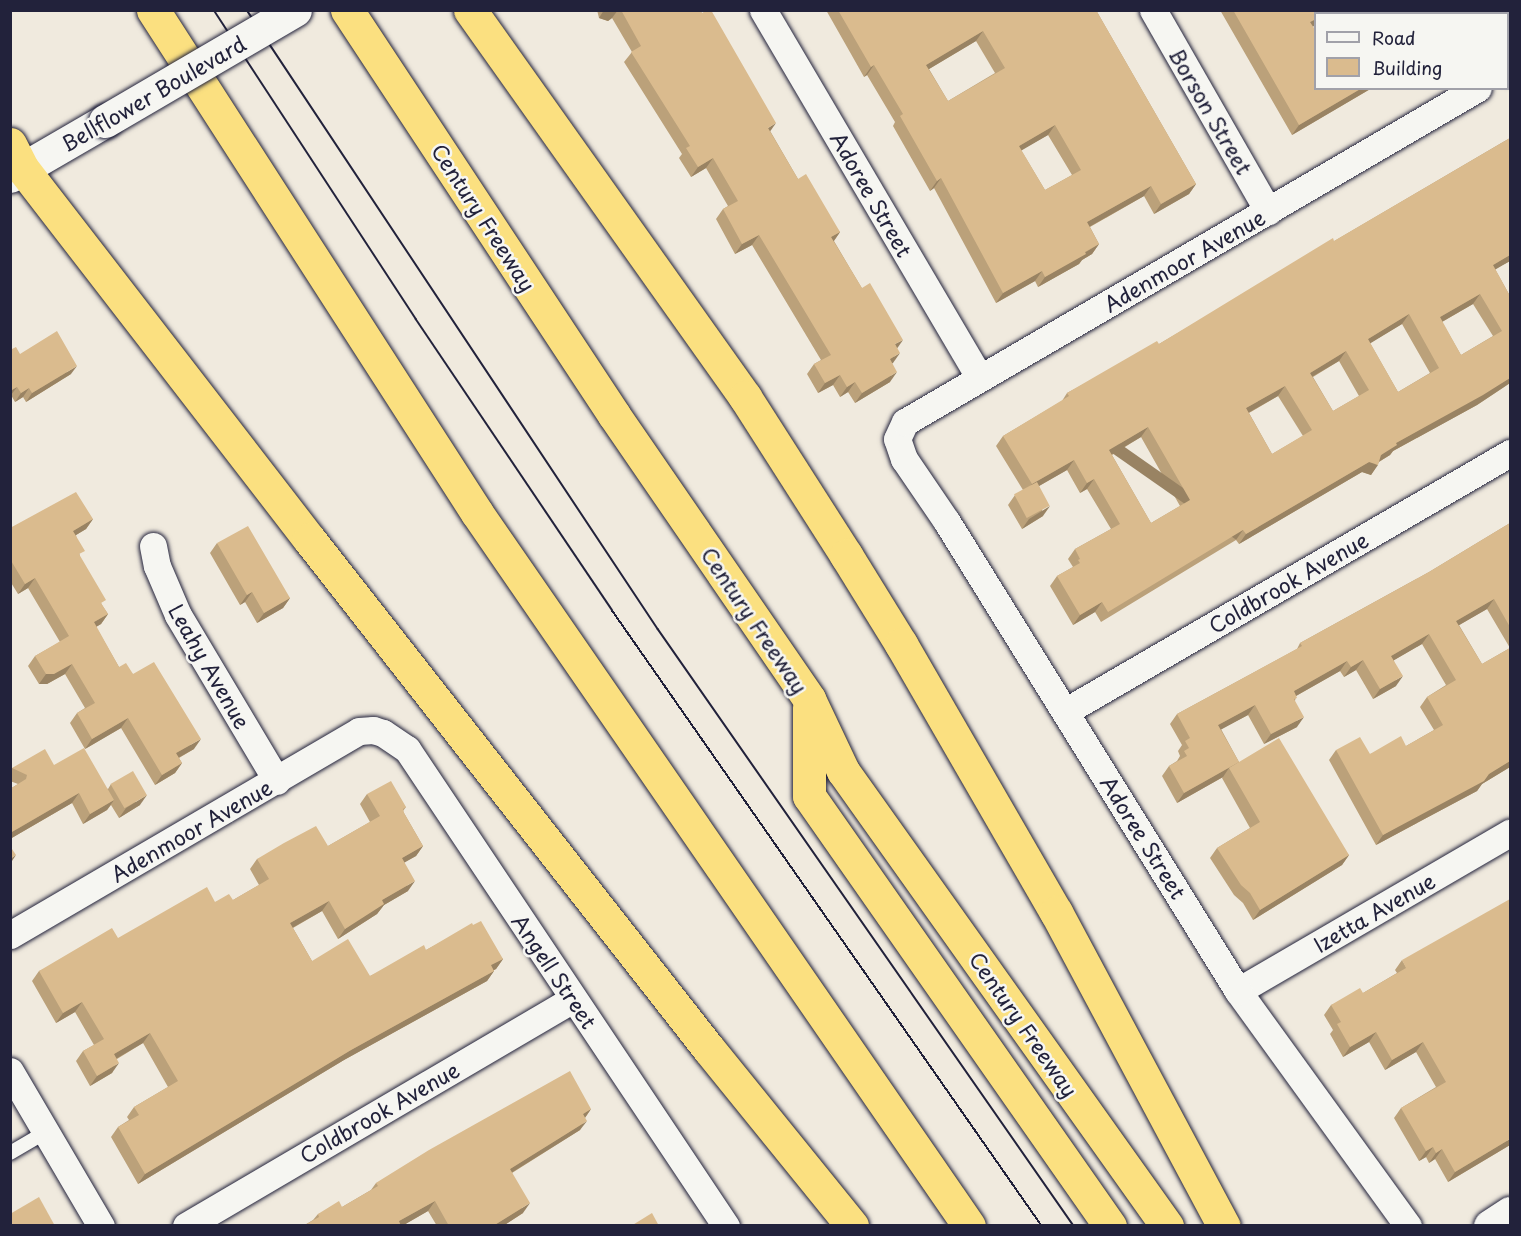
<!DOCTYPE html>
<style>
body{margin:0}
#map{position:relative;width:1521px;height:1236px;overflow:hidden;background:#f0eade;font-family:"Playpen Sans",sans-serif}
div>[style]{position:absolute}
.roads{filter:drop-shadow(0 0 2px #22223b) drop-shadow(0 0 2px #22223b)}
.lane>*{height:14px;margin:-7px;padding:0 7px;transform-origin:7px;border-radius:7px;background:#f6f6f2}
.street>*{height:27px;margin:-13.5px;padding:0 13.5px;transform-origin:13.5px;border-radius:13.5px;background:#f6f6f2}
.secondary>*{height:33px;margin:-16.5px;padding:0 16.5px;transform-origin:16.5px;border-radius:16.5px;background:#f6f6f2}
.highway>*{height:33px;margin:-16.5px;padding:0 16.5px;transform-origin:16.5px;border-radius:16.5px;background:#fbe080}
.tram>*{height:1.5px;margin:-0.75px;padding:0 0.75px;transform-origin:0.75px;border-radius:0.75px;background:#22223b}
.bridges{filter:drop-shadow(0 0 2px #22223b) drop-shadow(0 0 2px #22223b)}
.secondary-bridge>*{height:33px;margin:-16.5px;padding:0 16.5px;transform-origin:16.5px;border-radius:16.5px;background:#f6f6f2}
.wall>*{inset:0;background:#bba17a;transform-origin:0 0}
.shaded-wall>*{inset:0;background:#998363;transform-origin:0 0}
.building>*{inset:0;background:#dabb8e;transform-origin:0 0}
span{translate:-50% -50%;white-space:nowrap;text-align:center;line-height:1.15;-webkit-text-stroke:5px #f6f6f2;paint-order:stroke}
.street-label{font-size:21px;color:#22223b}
.frame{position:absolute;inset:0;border:12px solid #22223b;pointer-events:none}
.legend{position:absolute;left:1314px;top:12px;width:195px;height:78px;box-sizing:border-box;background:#f6f6f2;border:2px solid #a1a1a9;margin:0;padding:8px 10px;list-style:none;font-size:18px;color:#22223b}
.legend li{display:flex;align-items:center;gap:12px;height:30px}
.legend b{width:30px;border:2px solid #a1a1a9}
</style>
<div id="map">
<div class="roads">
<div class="lane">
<i style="left:10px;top:1153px;width:42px;rotate:-30.3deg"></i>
</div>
<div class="street">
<i style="left:763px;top:10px;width:427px;rotate:59.5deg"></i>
<i style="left:1153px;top:10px;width:232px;rotate:60.2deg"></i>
<i style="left:1508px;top:71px;width:3px;rotate:-45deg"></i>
<i style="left:153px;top:546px;width:20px;rotate:79deg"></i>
<i style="left:157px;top:566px;width:53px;rotate:66.8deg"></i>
<i style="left:178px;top:615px;width:193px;rotate:59.2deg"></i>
<i style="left:1066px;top:711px;width:514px;rotate:-30.16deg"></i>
<i style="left:10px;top:935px;width:404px;rotate:-30.3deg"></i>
<i style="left:359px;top:731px;width:14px;rotate:-4deg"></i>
<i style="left:373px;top:730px;width:10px;rotate:17deg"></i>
<i style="left:383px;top:733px;width:29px;rotate:34deg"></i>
<i style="left:407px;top:749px;width:574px;rotate:56.23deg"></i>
<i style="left:1238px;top:991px;width:315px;rotate:-30.2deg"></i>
<i style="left:10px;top:1071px;width:180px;rotate:59.6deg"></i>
<i style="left:186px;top:1226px;width:449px;rotate:-30.4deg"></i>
<i style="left:1408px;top:1226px;width:290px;rotate:-125.9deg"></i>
<i style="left:1238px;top:991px;width:552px;rotate:-121.82deg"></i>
<i style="left:947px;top:522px;width:76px;rotate:-124.3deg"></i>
<i style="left:904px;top:459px;width:21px;rotate:-109deg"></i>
<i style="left:897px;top:439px;width:19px;rotate:-65deg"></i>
<i style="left:905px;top:422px;width:663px;rotate:-30.24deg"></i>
</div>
<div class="secondary">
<i style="left:10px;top:176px;width:110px;rotate:-30.1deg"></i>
<i style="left:1490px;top:1226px;width:24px;rotate:-33deg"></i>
</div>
<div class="highway">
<i style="left:153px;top:10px;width:598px;rotate:57.21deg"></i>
<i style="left:477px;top:513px;width:866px;rotate:55.39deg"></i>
<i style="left:347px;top:10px;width:485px;rotate:56.6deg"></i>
<i style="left:614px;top:415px;width:345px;rotate:55.5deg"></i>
<i style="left:809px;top:699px;width:80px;rotate:64.7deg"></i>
<i style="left:843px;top:771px;width:559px;rotate:54.55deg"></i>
<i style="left:470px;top:10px;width:475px;rotate:54.6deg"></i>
<i style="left:745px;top:397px;width:188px;rotate:57.4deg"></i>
<i style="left:846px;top:555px;width:105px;rotate:58.3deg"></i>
<i style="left:901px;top:644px;width:310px;rotate:60deg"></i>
<i style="left:1056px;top:912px;width:356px;rotate:61.9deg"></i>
<i style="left:10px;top:144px;width:28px;rotate:63deg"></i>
<i style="left:23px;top:169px;width:468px;rotate:52.3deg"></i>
<i style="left:309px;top:539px;width:647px;rotate:51.91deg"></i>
<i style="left:708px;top:1048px;width:229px;rotate:51deg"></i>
<i style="left:809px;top:707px;width:89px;rotate:90deg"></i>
<i style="left:809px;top:796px;width:525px;rotate:55.01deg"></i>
</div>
</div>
<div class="tram">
<i style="left:214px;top:10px;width:369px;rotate:56.8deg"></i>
<i style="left:416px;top:319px;width:351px;rotate:56deg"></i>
<i style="left:612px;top:610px;width:751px;rotate:55.08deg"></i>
<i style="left:247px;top:10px;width:743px;rotate:56.42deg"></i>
<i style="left:658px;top:629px;width:728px;rotate:55.13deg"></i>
</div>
<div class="bridges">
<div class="secondary-bridge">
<i style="left:105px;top:121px;width:220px;rotate:-30.3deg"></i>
</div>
</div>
<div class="wall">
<i style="clip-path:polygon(597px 10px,700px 10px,798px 179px,840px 232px,834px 241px,897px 348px,892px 363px,890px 382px,855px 403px,848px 392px,840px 397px,833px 385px,818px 393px,807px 374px,814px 364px,821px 360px,752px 245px,735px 254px,716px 219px,723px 209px,728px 206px,706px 168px,691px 177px,679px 158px,682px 154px,624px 62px,632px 52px,612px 18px,608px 21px,599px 18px)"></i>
<i style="clip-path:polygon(evenodd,826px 10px,1096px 10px,1196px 184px,1189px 194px,1154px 214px,1144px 196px,1090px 227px,1099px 244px,1092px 254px,1082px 260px,1079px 264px,1038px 287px,1035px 281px,996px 303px,934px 188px,930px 191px,893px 126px,895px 122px,867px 75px,864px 77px,826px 10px,976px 41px,995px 73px,948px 101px,929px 69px,976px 41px,826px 10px,1048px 135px,1072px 175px,1045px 190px,1021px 150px,1048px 135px)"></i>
<i style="clip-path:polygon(1220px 10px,1329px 10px,1327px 14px,1316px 14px,1316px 25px,1313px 26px,1316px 88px,1372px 88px,1292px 135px)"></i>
<i style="left:1392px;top:10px;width:95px;height:4px"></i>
<i style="clip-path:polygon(evenodd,1510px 138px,1510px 261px,1495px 269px,1510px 296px,1510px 383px,1477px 405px,1393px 451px,1390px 455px,1379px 462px,1371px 475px,1362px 472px,1239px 544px,1236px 540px,1101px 622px,1095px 612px,1073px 625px,1050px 586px,1057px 576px,1073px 567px,1068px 559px,1075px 549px,1111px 529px,1087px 489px,1080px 493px,1067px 470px,1039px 486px,1043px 516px,1022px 529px,1008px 505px,1015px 495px,1023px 490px,996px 446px,1003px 436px,1062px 401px,1067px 393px,1159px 344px,1510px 138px,1473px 304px,1493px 336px,1461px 355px,1442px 322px,1473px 304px,1510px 138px,1402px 324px,1430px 373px,1398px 392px,1370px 343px,1402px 324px,1510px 138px,1339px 361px,1359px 396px,1333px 411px,1313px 377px,1339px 361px,1510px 138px,1278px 396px,1303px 436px,1272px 454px,1249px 413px,1278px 396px,1510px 138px,1141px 437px,1180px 506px,1151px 523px,1112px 455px,1141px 437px)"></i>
<i style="clip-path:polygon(20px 354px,71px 374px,26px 402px,23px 397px,15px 402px,11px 395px)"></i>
<i style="clip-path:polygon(93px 519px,86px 529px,76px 535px,80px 557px,102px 605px,108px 614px,101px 624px,96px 627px,119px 667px,133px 674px,194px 749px,179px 758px,182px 763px,175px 773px,155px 785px,121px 728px,85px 749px,70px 723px,77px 713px,85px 708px,65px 674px,47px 684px,39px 684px,28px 666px,35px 656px,60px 642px,28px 588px,18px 594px,10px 581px,10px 528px)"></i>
<i style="clip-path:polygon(evenodd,1510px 523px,1510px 767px,1482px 784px,1477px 791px,1376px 845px,1329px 760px,1336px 750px,1370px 754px,1406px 746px,1434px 730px,1420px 707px,1427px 697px,1446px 685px,1422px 644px,1394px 660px,1396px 686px,1373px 699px,1356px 670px,1344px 677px,1340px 671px,1296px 696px,1295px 701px,1297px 727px,1264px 744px,1248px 715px,1221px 729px,1239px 762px,1349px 855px,1342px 865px,1253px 920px,1243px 903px,1234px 895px,1210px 858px,1217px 848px,1250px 828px,1222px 778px,1223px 777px,1177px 803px,1162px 776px,1169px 766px,1177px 761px,1180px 756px,1178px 751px,1182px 745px,1170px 724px,1177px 714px,1297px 649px,1300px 643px,1429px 572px,1510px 523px,1487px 609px,1510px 648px,1482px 664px,1459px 625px,1487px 609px)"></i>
<i style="clip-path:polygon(217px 543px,290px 598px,283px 608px,257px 623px,245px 602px,240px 605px,210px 553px)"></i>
<i style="clip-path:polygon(54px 765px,108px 789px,111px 784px,140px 805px,119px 818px,111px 805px,107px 810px,83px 824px,72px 803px,10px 839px,10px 789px,18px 784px,10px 781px,10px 770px,12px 768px)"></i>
<i style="clip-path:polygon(367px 794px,406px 807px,403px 811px,404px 813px,423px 846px,416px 856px,404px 862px,408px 891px,384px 905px,377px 914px,338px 939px,322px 911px,293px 928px,312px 961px,370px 976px,426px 950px,473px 925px,503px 959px,496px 969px,494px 970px,494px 971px,487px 981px,344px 1060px,138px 1184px,111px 1137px,118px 1127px,129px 1120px,127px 1117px,134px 1107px,168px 1087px,143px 1043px,117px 1059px,112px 1073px,90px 1086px,76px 1061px,83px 1051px,94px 1045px,75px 1012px,56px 1023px,32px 981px,39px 971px,215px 902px,233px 900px,259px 885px,250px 869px,257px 859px,328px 846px,370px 822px,360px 804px)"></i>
<i style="clip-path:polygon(1402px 960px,1510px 1145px,1448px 1182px,1435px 1159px,1429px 1163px,1426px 1157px,1419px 1161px,1394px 1118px,1401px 1108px,1436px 1087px,1416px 1052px,1385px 1070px,1369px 1042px,1343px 1057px,1330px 1034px,1333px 1030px,1324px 1015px,1331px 1005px,1363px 993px,1397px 973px,1395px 970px)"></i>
<i style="clip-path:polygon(591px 1109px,585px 1118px,580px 1130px,512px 1173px,523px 1213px,503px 1226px,437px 1226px,428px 1211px,402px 1226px,303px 1226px,313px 1220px,318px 1214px,342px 1207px,371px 1190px,376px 1183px)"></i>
</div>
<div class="shaded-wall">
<i style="clip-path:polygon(604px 10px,618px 10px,612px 18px,608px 21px,599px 18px)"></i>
<i style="clip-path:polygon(1316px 19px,1316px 25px,1303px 32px,1310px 22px)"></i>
<i style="clip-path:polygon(983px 31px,976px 41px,919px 75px,926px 65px)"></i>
<i style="clip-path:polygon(874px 65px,867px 75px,864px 77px,871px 67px)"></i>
<i style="clip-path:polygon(1362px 88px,1372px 88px,1292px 135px,1299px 125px)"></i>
<i style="clip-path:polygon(776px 123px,769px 133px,768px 128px)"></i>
<i style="clip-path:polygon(1055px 125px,1048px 135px,1012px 156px,1019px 146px)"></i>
<i style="clip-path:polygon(713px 158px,706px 168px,691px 177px,698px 167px)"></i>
<i style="clip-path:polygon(941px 178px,934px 188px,930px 191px,937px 181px)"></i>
<i style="clip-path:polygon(1196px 184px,1189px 194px,1154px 214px,1161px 204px)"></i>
<i style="clip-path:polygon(1151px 186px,1144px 196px,1080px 232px,1087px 222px)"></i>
<i style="clip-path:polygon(840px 232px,833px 242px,831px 237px)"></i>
<i style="clip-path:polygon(759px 235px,752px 245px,735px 254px,742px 244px)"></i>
<i style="clip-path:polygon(1099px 244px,1092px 254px,1082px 260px,1079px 264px,1038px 287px,1045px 277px)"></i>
<i style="clip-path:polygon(1510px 255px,1510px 261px,1486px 275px,1493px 265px)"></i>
<i style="clip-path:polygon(1042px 271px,1035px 281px,996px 303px,1003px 293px)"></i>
<i style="clip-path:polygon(1480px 294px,1473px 304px,1433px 327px,1440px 317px)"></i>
<i style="clip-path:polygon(1409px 314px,1402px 324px,1361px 349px,1368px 339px)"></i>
<i style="clip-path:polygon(903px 340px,896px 350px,895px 344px)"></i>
<i style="clip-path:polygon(1346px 351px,1339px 361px,1303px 382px,1310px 373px)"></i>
<i style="clip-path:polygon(900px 353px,893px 363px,883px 369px,890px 359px)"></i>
<i style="clip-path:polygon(77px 366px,71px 374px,26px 402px,32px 393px)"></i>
<i style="clip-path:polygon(897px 372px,890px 382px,855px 403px,862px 393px)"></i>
<i style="clip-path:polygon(840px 375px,833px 385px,818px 393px,825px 383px)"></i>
<i style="clip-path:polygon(1510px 378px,1510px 383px,1477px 405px,1393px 451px,1390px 455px,1375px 464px,1378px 465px,1371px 475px,1362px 472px,1239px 544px,1246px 534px,1381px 455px,1396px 443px)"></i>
<i style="clip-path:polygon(855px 382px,848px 392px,840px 397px,847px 387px)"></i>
<i style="clip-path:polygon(1285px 386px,1278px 396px,1239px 418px,1246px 408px)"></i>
<i style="clip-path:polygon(17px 387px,11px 395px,10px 396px,10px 391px)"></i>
<i style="clip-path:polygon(29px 388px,23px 397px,15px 402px,21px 393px)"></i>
<i style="clip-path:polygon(1148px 427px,1141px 437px,1102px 460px,1109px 450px)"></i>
<i style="clip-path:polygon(1074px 460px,1067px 470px,1025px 494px,1032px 484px)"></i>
<i style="clip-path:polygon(1094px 479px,1087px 489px,1080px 493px,1087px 483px)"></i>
<i style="clip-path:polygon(1050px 506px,1043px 516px,1022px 529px,1029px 519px)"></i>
<i style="clip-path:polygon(93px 519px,86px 529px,66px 541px,73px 531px)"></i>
<i style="left:1243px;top:530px;width:12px;height:158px;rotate:125deg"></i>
<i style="clip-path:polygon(35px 578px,28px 588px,18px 594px,25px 584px)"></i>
<i style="clip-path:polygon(252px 592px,245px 602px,240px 605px,247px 595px)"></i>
<i style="clip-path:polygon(290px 598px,283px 608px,257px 623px,264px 613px)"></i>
<i style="clip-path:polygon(1494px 599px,1487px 609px,1449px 631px,1456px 621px)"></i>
<i style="clip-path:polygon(1102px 602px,1095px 612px,1073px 625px,1080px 615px)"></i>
<i style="clip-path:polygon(108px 614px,101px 624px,87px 632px,94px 622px)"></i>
<i style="clip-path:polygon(1429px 634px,1422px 644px,1384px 666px,1391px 656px)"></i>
<i style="clip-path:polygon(1363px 660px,1356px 670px,1344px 677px,1351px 667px)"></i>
<i style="clip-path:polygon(1347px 661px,1340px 671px,1287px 701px,1294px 691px)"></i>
<i style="clip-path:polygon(72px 664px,65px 674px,47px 684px,39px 684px,46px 674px)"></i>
<i style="clip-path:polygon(1403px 676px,1396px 686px,1373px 699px,1380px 689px)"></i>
<i style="clip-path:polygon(1255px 705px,1248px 715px,1211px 735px,1218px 725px)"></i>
<i style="clip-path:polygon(1304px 717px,1297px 727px,1264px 744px,1271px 734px)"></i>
<i style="clip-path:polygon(128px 718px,121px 728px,85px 749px,92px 739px)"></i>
<i style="clip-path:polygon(201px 739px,194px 749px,169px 763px,176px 753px)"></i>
<i style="clip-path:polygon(1510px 761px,1510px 767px,1482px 784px,1477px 791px,1376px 845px,1383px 835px)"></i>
<i style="clip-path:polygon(1239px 762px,1229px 768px,1223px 777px,1177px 803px,1184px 793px)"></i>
<i style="clip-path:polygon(182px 763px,175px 773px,155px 785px,162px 775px)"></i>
<i style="clip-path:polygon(79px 793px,72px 803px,10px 839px,10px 833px,19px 828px)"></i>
<i style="clip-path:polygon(147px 795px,140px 805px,119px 818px,126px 808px)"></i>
<i style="clip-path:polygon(114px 800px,107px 810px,83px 824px,90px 814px)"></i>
<i style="clip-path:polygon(423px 846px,416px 856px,395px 868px,402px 858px)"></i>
<i style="clip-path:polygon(16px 855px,10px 864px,10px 859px)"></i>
<i style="clip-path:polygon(1349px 855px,1342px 865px,1253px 920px,1260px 910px)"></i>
<i style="clip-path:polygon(415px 881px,408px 891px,384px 905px,377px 914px,338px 939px,345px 929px,382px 900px)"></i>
<i style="clip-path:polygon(329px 901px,322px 911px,283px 933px,290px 923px)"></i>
<i style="clip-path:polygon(503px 959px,496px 969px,484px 975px,491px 965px)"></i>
<i style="clip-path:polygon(494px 971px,487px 981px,344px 1060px,138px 1184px,145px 1174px,351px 1050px)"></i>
<i style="clip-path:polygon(82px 1002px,75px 1012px,56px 1023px,63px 1013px)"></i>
<i style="clip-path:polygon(1376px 1032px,1369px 1042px,1343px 1057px,1350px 1047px)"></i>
<i style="clip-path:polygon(150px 1033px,143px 1043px,107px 1064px,114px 1054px)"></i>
<i style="clip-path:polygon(1423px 1042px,1416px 1052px,1385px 1070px,1392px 1060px)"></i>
<i style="clip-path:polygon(119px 1063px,112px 1073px,90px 1086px,97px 1076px)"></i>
<i style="clip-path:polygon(591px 1109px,584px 1119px,583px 1114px)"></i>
<i style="clip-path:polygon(587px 1121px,580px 1130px,503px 1178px,510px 1169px)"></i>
<i style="clip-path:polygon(1510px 1139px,1510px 1145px,1448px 1182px,1455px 1172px)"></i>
<i style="clip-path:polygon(1433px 1147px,1426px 1157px,1419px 1161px,1426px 1151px)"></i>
<i style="clip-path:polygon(1442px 1149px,1435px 1159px,1429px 1163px,1436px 1153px)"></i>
<i style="clip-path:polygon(435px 1201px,428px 1211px,402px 1226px,396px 1226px,399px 1221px)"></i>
<i style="clip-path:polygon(530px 1203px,523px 1213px,503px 1226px,493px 1226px)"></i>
</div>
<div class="building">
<i style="clip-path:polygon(621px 10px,700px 10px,702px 13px,707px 10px,711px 10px,776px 123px,768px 128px,798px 179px,806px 174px,840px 232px,831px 237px,862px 288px,870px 283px,903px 340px,895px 344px,900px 353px,890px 359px,897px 372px,862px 393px,855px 382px,847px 387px,840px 375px,825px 383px,814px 364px,831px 355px,759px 235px,742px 244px,723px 209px,738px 201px,713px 158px,698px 167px,686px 148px,690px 146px,631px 52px,641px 46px)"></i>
<i style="clip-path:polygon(evenodd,838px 10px,1096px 10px,1196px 184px,1161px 204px,1151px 186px,1087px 222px,1099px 244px,1085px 252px,1086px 254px,1045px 277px,1042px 271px,1003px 293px,941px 178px,937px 181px,900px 116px,903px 114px,874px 65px,871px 67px,838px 10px,983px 31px,1005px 68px,948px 101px,926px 65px,983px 31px,838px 10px,1055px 125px,1081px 170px,1045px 190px,1019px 146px,1055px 125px)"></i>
<i style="clip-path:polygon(1233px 10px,1329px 10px,1324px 14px,1316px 14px,1316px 19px,1310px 22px,1316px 31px,1316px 88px,1362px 88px,1299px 125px)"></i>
<i style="left:1400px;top:10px;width:87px;height:7px"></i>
<i style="clip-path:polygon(evenodd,1510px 138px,1510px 255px,1493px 265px,1510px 296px,1510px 378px,1483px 395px,1396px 443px,1397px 445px,1381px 455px,1378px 465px,1369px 462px,1246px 534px,1243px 530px,1108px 612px,1102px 602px,1080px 615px,1057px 576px,1080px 563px,1078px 560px,1080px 559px,1075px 549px,1120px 524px,1094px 479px,1087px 483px,1074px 460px,1032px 484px,1003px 436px,1069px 396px,1067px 393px,1098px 375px,1157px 341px,1159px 344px,1333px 238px,1334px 241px,1510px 138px,1480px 294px,1502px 331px,1461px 355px,1440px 317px,1480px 294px,1510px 138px,1409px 314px,1439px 368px,1398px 392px,1368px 339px,1409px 314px,1510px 138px,1346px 351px,1369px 390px,1333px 411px,1310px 373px,1346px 351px,1510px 138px,1285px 386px,1312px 430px,1272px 454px,1246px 408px,1285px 386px,1510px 138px,1148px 427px,1190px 500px,1151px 523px,1109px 450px,1148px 427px)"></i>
<i style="clip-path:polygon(57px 331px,77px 366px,32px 393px,29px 388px,21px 393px,17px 387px,10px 391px,10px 350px,16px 347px,20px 354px)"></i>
<i style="left:1037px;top:482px;width:27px;height:26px;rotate:62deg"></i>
<i style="clip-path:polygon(76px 492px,93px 519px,73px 531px,85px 551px,79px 554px,106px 600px,101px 603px,108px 614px,94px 622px,119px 667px,126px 663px,133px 674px,154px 662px,201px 739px,176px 753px,182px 763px,162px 775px,128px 718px,92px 739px,77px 713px,95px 703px,72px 664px,54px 674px,46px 674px,35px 656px,69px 636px,35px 578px,25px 584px,10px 559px,10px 528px)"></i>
<i style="clip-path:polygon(1510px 523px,1510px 627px,1494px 599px,1456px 621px,1482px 664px,1510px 648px,1510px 761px,1489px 774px,1484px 781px,1383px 835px,1336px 750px,1360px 737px,1370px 754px,1401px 736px,1406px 746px,1443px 725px,1427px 697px,1456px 680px,1429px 634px,1391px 656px,1403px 676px,1380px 689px,1363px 660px,1351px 667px,1347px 661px,1294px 691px,1297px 698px,1294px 699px,1304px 717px,1271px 734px,1255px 705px,1218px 725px,1239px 762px,1184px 793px,1169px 766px,1187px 756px,1184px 751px,1189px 748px,1185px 741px,1190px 738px,1177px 714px,1302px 646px,1300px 643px,1429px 572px)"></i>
<i style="clip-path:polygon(248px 526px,290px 598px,264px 613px,252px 592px,247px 595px,217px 543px)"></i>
<i style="clip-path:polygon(1279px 738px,1349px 855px,1260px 910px,1250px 893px,1241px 885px,1217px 848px,1260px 822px,1229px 768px)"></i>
<i style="clip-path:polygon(84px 748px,114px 800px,90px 814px,79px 793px,10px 833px,10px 789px,26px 779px,27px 775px,12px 768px,45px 749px,54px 765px)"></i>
<i style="left:133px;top:771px;width:28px;height:26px;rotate:60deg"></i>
<i style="clip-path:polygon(391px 781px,406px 807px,403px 809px,404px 813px,423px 846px,402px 858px,415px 881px,382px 900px,384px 904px,345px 929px,329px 901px,290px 923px,312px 961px,348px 939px,370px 976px,424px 945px,426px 950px,472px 923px,473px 925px,481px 921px,503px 959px,491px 965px,494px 971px,351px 1050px,145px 1174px,118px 1127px,139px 1115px,134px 1107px,178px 1081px,150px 1033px,114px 1054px,119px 1063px,97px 1076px,83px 1051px,104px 1039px,82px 1002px,63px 1013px,39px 971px,112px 928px,118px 938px,207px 887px,215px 902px,229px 894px,233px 900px,269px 879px,257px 859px,284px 843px,316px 826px,328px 846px,380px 816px,367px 794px)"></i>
<i style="clip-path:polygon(10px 846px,16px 855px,10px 859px)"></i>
<i style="clip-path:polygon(1510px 899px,1510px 1139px,1455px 1172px,1442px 1149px,1436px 1153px,1433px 1147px,1426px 1151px,1401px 1108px,1446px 1082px,1423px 1042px,1392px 1060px,1376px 1032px,1350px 1047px,1337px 1024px,1341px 1022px,1331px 1005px,1360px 988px,1363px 993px,1406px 968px,1402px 960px)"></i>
<i style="clip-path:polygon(570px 1071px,591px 1109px,583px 1114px,587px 1121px,510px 1169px,530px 1203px,493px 1226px,449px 1226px,435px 1201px,399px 1221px,401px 1226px,303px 1226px,319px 1217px,318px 1214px,339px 1201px,342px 1207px,378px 1186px,376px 1183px,379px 1181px,429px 1150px)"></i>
<i style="clip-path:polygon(39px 1197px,55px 1226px,10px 1226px,10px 1214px)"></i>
<i style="clip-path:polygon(652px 1213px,659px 1226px,631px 1226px)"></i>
</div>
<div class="street-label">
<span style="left:153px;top:93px;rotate:-30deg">Bellflower Boulevard</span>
<span style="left:1211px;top:111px;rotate:60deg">Borson Street</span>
<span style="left:872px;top:194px;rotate:60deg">Adoree Street</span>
<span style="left:484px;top:217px;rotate:57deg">Century Freeway</span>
<span style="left:1184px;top:260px;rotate:-30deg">Adenmoor Avenue</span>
<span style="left:1288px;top:582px;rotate:-30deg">Coldbrook Avenue</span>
<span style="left:755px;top:620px;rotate:56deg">Century Freeway</span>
<span style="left:210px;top:666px;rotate:60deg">Leahy Avenue</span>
<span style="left:191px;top:830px;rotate:-30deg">Adenmoor Avenue</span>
<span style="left:1144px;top:837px;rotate:58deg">Adoree Street</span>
<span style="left:1374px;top:912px;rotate:-30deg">Izetta Avenue</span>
<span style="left:555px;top:971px;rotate:56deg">Angell Street</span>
<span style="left:1024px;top:1024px;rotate:55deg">Century Freeway</span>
<span style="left:379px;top:1112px;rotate:-30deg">Coldbrook Avenue</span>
</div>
<div class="frame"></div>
<ul class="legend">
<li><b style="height:8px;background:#f6f6f2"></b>Road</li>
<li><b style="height:16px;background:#dabb8e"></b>Building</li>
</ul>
</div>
